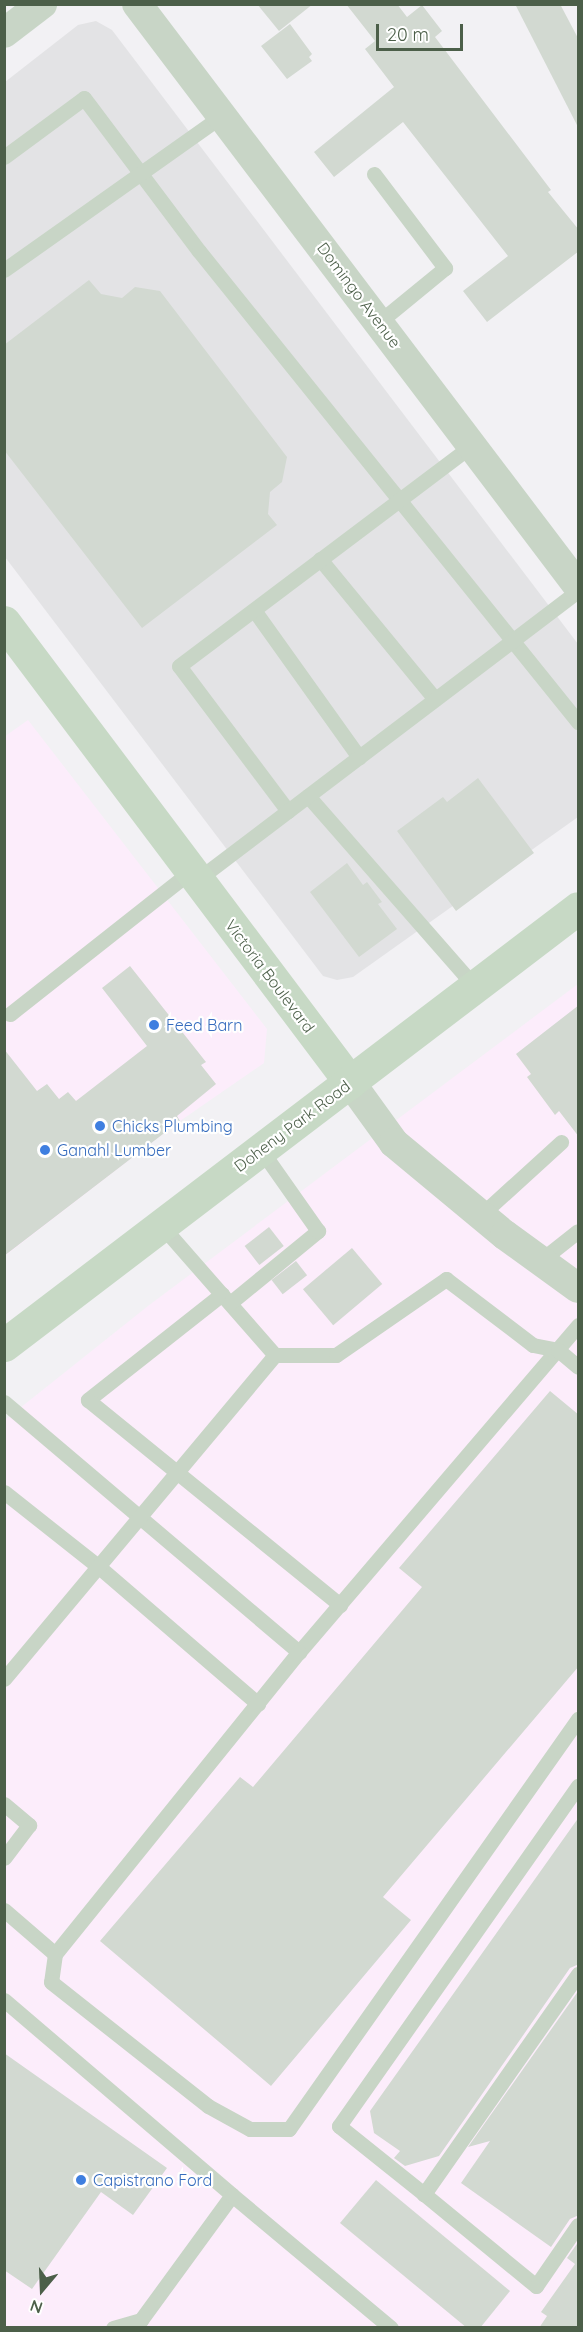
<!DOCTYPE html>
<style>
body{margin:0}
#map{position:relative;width:583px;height:2332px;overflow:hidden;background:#f2f1f4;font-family:Quicksand,sans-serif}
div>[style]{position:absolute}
.commercial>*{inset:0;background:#fcedfb}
.education>*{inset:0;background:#e3e3e5}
.building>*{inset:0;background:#d2d9d1;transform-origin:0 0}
.lane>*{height:15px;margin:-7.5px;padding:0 7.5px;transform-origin:7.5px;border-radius:7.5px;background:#c8d5c6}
.street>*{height:30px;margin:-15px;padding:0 15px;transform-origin:15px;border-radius:15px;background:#c8d5c6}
.secondary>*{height:33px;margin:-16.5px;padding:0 16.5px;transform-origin:16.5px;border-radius:16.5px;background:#c7d9c5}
.dots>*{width:16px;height:16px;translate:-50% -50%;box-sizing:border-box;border:3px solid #fff;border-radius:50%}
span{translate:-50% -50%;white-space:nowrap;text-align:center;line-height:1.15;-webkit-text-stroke:4.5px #fff;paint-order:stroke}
.street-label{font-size:16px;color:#4c5f49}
.shop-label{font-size:16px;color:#366cbe}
.left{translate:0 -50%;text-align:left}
.frame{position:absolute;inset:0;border:6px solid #4c5f49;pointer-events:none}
.north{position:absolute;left:12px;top:2260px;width:60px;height:60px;-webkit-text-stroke:4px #fff;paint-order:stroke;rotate:199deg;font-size:16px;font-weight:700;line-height:24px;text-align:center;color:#4c5f49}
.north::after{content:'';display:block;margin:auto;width:21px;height:27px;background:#4c5f49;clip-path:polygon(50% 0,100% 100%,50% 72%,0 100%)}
.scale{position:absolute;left:376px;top:24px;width:87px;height:27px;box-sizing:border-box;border:3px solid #4c5f49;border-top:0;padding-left:8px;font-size:18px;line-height:21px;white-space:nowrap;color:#4c5f49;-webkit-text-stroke:4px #fff;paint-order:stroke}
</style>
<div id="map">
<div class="commercial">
<i style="clip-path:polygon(28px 720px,267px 1029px,264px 1063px,180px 1121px,5px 1256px,4px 737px)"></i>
<i style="clip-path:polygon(578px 984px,578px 2327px,5px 2328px,5px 1420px,148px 1306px)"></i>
</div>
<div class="education">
<i style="clip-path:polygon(96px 21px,112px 30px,578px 644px,578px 817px,353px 977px,337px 980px,323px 976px,5px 557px,5px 82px,78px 25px)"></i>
</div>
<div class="building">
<i style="clip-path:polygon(257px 4px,313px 4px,279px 31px)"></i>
<i style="clip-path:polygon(346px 4px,397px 4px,407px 17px,422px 5px,442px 31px,435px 37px,551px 190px,548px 192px,579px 230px,579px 251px,487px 322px,463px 291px,508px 256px,403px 122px,334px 177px,314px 152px,394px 87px,365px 49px,375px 41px)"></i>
<i style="clip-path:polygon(515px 4px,560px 4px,579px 40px,579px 129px)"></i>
<i style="clip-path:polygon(290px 24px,312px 54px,309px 57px,312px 61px,287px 79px,261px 46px)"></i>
<i style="clip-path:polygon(89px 280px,101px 294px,122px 298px,135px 287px,160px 291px,287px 457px,282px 482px,270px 492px,268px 514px,277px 525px,142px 628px,4px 450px,4px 345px)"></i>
<i style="clip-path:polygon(478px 778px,534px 853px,456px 911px,397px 831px,443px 797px,447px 802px)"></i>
<i style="clip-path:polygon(347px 863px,363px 885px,367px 882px,382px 902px,378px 904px,397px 929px,359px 957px,310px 892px)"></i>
<i style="clip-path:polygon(130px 966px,206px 1062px,201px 1065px,216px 1084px,177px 1116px,180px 1121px,4px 1256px,4px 1049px,37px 1091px,47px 1084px,59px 1099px,68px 1092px,76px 1101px,147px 1046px,102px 988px)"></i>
<i style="clip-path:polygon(579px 1005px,579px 1137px,559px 1111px,555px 1115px,527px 1077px,531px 1074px,516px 1054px)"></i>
<i style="left:269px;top:1227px;width:24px;height:31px;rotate:52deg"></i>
<i style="left:352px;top:1248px;width:47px;height:64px;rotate:50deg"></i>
<i style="left:296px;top:1261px;width:18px;height:31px;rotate:52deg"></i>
<i style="clip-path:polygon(550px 1391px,579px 1415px,579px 1666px,383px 1897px,411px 1920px,271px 2086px,100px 1941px,240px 1777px,253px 1787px,422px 1587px,399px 1568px)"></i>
<i style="clip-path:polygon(579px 1817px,579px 1964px,570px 1968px,439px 2156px,405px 2166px,394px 2158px,400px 2151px,374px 2133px,370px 2111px)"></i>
<i style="clip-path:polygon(579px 1990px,579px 2215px,570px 2219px,551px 2247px,461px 2183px,490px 2141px,468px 2147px)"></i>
<i style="clip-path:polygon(4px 2053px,167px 2168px,133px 2215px,101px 2192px,32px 2289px,4px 2270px)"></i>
<i style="clip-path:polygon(376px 2180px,510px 2291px,480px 2328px,467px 2328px,340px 2223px)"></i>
<i style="clip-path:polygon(579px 2241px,579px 2328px,539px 2328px,547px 2316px,541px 2312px,575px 2264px,567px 2258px)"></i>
</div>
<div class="lane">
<i style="left:4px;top:157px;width:99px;rotate:-36.4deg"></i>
<i style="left:84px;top:98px;width:191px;rotate:53.1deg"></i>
<i style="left:199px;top:251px;width:605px;rotate:51.18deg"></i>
<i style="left:374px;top:174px;width:118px;rotate:52.9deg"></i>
<i style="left:445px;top:268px;width:85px;rotate:140.7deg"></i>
<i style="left:4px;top:270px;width:268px;rotate:-35.3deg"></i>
<i style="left:320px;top:559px;width:181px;rotate:50.6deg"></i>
<i style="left:254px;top:610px;width:181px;rotate:54.5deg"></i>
<i style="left:308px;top:796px;width:254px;rotate:48.8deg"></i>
<i style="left:288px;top:811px;width:181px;rotate:-126.9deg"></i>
<i style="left:179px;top:666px;width:367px;rotate:-37deg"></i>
<i style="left:197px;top:880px;width:478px;rotate:-37.2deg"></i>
<i style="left:10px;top:1014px;width:231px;rotate:-38.3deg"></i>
<i style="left:482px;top:1214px;width:107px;rotate:-42.3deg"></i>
<i style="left:161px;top:1225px;width:173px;rotate:48.8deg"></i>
<i style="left:540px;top:1261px;width:48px;rotate:-38.3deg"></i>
<i style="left:222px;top:1294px;width:171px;rotate:141.7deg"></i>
<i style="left:88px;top:1400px;width:325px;rotate:39.1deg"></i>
<i style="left:230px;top:1303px;width:114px;rotate:-39.3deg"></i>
<i style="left:318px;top:1231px;width:99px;rotate:-125.1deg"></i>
<i style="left:4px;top:1402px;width:387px;rotate:40.3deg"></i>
<i style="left:299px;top:1652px;width:430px;rotate:-49.5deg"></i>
<i style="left:4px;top:1492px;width:121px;rotate:38.3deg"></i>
<i style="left:99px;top:1567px;width:210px;rotate:40.7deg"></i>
<i style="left:4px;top:1679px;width:422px;rotate:-50.1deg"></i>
<i style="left:275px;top:1355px;width:61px"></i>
<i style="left:336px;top:1355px;width:134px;rotate:-34.6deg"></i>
<i style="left:446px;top:1279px;width:109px;rotate:37.2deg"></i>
<i style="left:533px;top:1345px;width:25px;rotate:11deg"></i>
<i style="left:558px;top:1350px;width:26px;rotate:40deg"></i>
<i style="left:4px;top:1804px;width:33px;rotate:40deg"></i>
<i style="left:29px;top:1825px;width:41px;rotate:127.1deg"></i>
<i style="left:4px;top:1910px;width:67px;rotate:40.8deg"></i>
<i style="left:55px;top:1954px;width:388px;rotate:-51.1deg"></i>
<i style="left:55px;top:1954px;width:28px;rotate:98deg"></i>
<i style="left:51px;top:1982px;width:200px;rotate:38.3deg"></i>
<i style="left:208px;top:2106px;width:48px;rotate:28.7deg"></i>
<i style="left:250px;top:2129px;width:39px"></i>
<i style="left:289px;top:2129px;width:502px;rotate:-54.82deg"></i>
<i style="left:578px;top:1974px;width:269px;rotate:125deg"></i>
<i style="left:424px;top:2194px;width:145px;rotate:39.4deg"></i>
<i style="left:536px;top:2286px;width:74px;rotate:-55.5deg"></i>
<i style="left:4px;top:2000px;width:300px;rotate:40.5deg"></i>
<i style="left:232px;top:2195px;width:155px;rotate:126.1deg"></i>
<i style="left:141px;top:2320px;width:29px;rotate:164deg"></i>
<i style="left:424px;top:2194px;width:109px;rotate:-141.3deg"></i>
<i style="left:339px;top:2126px;width:416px;rotate:-54.9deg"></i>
<i style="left:232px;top:2195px;width:207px;rotate:39.9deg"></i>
</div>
<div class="street">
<i style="left:137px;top:4px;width:730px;rotate:52.85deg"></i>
<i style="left:4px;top:33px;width:48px;rotate:-37.3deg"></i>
<i style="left:350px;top:1082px;width:75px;rotate:54.2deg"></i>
<i style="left:394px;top:1143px;width:144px;rotate:39.7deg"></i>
<i style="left:505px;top:1235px;width:90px;rotate:36deg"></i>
</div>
<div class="secondary">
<i style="left:4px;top:622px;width:576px;rotate:53.05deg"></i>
<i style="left:4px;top:1345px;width:721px;rotate:-37.28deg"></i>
</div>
<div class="dots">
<i style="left:154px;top:1025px;background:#3f7fe0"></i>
<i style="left:100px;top:1126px;background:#3f7fe0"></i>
<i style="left:45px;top:1150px;background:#3f7fe0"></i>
<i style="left:81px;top:2180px;background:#3f7fe0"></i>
</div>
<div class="street-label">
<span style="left:359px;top:295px;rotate:53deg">Domingo Avenue</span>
<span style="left:270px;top:976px;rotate:53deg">Victoria Boulevard</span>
<span style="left:292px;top:1126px;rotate:-37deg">Doheny Park Road</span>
</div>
<div class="shop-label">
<span class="left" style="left:166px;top:1025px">Feed Barn</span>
<span class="left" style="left:112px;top:1126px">Chicks Plumbing</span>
<span class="left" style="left:57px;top:1150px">Ganahl Lumber</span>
<span class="left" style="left:93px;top:2180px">Capistrano Ford</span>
</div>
<div class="frame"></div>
<div class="north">N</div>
<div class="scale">20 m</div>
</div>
